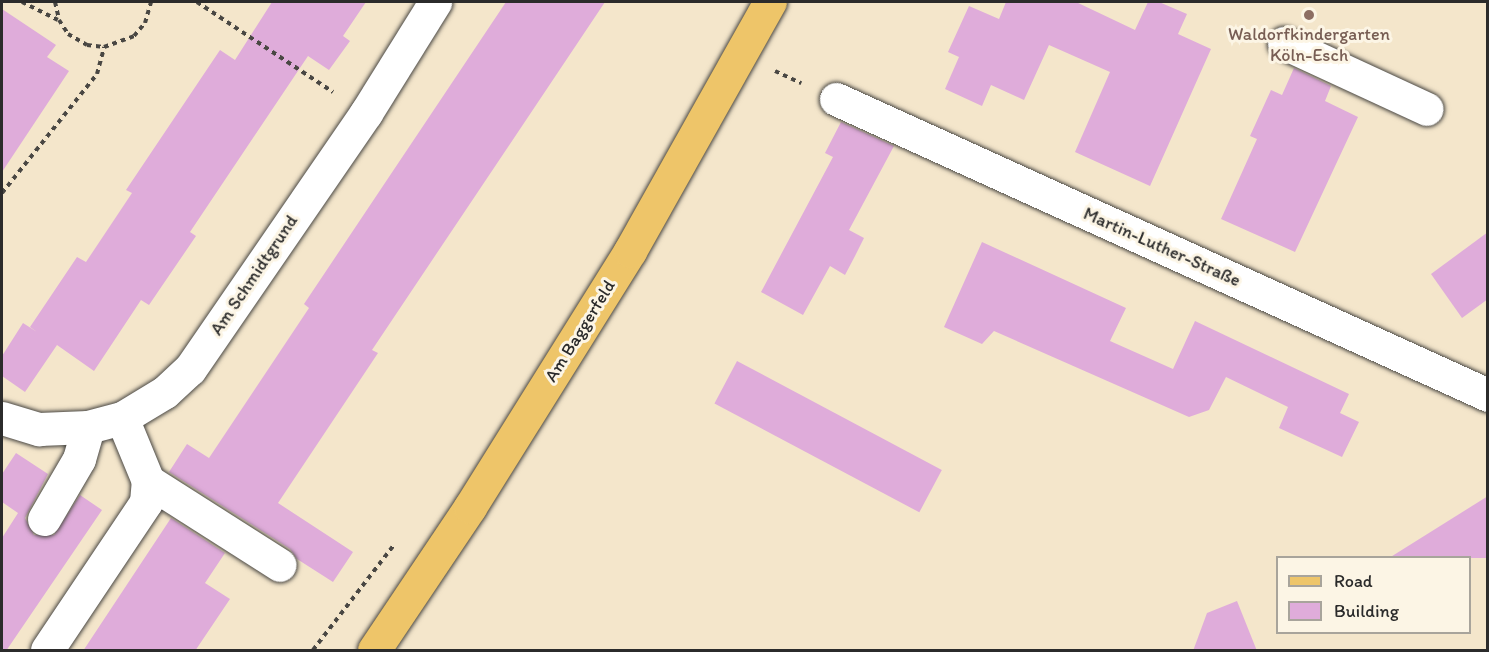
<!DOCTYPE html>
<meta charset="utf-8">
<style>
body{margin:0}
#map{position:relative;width:1489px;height:652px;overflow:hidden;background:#f4e6cb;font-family:Itim,sans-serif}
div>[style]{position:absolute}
.building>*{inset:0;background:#dfacda;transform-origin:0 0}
.path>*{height:4px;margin-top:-2px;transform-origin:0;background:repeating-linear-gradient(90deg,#494743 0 4.5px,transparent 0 9px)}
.roads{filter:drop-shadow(0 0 2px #494743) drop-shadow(0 0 2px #494743)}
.minor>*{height:33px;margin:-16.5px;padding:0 16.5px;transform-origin:16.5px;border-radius:16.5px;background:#fff}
.major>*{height:33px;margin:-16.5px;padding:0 16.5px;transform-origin:16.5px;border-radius:16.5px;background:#eec569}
.dots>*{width:16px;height:16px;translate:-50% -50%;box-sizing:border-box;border:3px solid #fcf5e5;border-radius:50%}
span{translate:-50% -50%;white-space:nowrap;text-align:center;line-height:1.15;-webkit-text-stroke:6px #fcf5e5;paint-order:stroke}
.education-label{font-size:18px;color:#785e54}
.street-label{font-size:18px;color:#2b2b2b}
.frame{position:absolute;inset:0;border:3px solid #2b2b2b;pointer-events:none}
.legend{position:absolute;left:1276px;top:556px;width:195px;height:78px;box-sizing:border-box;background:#fcf5e5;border:2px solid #a8a49b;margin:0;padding:8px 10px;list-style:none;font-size:18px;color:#2b2b2b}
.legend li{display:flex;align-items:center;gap:12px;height:30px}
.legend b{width:30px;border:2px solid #a8a49b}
</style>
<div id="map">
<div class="building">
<i style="clip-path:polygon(272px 2px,366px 2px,343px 36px,350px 41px,329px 70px,308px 56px,190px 232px,196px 236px,149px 305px,141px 300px,94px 371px,57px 345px,25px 392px,2px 376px,2px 356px,23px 323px,37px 332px,30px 327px,77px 257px,86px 262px,132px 193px,126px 190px,220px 50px,235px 60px)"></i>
<i style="clip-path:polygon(506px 2px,605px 2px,372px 350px,378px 353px,278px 503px,353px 552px,333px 582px,297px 559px,290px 549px,169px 472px,187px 444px,209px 458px,309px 308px,304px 304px)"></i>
<i style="clip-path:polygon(1006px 2px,1076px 2px,1135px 30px,1148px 2px,1159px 2px,1187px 14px,1178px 34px,1211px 49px,1150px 186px,1075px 152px,1110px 72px,1049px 45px,1024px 100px,991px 85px,982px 106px,945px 89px,959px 57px,948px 52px,969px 6px,999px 19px)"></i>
<i style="clip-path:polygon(2px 9px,56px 45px,47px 57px,69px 71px,2px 172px)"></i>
<i style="clip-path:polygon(1294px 68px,1331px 86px,1325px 101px,1358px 117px,1295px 252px,1221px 219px,1257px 139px,1250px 136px,1271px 90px,1282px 95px)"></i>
<i style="clip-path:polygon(841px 122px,894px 146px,849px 230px,864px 238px,855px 256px,845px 275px,830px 266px,803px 315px,761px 292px,833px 157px,825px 153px)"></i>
<i style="clip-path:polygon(1488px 232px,1488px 299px,1462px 318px,1431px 274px)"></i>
<i style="clip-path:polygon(982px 242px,1126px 308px,1110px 341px,1173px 369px,1195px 321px,1349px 394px,1340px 413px,1359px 422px,1342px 457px,1279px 428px,1288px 407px,1226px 377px,1209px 410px,1189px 417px,994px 331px,982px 344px,944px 327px)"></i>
<i style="left:737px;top:361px;width:232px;height:48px;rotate:28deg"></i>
<i style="clip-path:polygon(16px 453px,48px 474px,25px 518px,34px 535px,54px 535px,80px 495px,102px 510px,6px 651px,2px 651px,2px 538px,18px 513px,2px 502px,2px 474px)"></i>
<i style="clip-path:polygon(1488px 496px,1488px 558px,1389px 558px)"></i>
<i style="clip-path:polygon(171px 518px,225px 553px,205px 583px,230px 599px,195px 651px,83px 651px)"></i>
<i style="clip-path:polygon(1237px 601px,1257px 651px,1193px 651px,1207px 613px)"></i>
</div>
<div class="path">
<i style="left:22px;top:2px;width:40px;rotate:26.6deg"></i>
<i style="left:55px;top:2px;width:18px;rotate:77deg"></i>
<i style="left:59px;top:20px;width:17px;rotate:57deg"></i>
<i style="left:68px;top:34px;width:22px;rotate:30deg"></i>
<i style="left:87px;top:45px;width:17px;rotate:7deg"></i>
<i style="left:104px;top:47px;width:32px;rotate:-20deg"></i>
<i style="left:134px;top:36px;width:17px;rotate:-50deg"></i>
<i style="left:145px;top:23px;width:22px;rotate:-74deg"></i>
<i style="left:197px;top:2px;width:163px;rotate:33.5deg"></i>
<i style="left:775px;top:71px;width:29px;rotate:25deg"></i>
<i style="left:2px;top:193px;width:152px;rotate:-51.4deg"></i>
<i style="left:97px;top:74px;width:28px;rotate:-75deg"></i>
<i style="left:313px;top:650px;width:131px;rotate:-52.4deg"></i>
</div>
<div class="roads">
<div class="minor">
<i style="left:1284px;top:43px;width:157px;rotate:24.8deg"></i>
<i style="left:836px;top:99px;width:716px;rotate:24.42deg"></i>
<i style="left:2px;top:418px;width:39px;rotate:17deg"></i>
<i style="left:39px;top:429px;width:49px;rotate:-2.3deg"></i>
<i style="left:88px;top:427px;width:35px;rotate:-15deg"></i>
<i style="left:122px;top:418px;width:50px;rotate:-31.2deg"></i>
<i style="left:165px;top:392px;width:34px;rotate:-43deg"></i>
<i style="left:190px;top:369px;width:311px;rotate:-55.5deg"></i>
<i style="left:366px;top:113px;width:131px;rotate:-58.1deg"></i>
<i style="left:148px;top:481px;width:156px;rotate:32.5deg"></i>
<i style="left:44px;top:519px;width:69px;rotate:-59.7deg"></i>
<i style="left:79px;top:459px;width:33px;rotate:-74deg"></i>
<i style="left:47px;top:650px;width:178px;rotate:-56.2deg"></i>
<i style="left:146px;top:502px;width:21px;rotate:-85deg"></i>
<i style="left:148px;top:481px;width:68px;rotate:-112.4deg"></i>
</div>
<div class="major">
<i style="left:374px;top:650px;width:172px;rotate:-56.1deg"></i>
<i style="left:470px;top:507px;width:302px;rotate:-58deg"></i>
<i style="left:630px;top:251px;width:286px;rotate:-60.7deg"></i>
</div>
</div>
<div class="dots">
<i style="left:1309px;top:15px;background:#8d6e63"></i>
</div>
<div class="education-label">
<span style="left:1309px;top:45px">Waldorfkindergarten<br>Köln-Esch</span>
</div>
<div class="street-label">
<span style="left:1162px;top:247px;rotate:24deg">Martin-Luther-Straße</span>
<span style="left:254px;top:275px;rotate:-56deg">Am Schmidtgrund</span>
<span style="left:580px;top:331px;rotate:-58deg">Am Baggerfeld</span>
</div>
<div class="frame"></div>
<ul class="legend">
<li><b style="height:8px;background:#eec569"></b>Road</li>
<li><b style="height:16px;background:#dfacda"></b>Building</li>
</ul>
</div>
